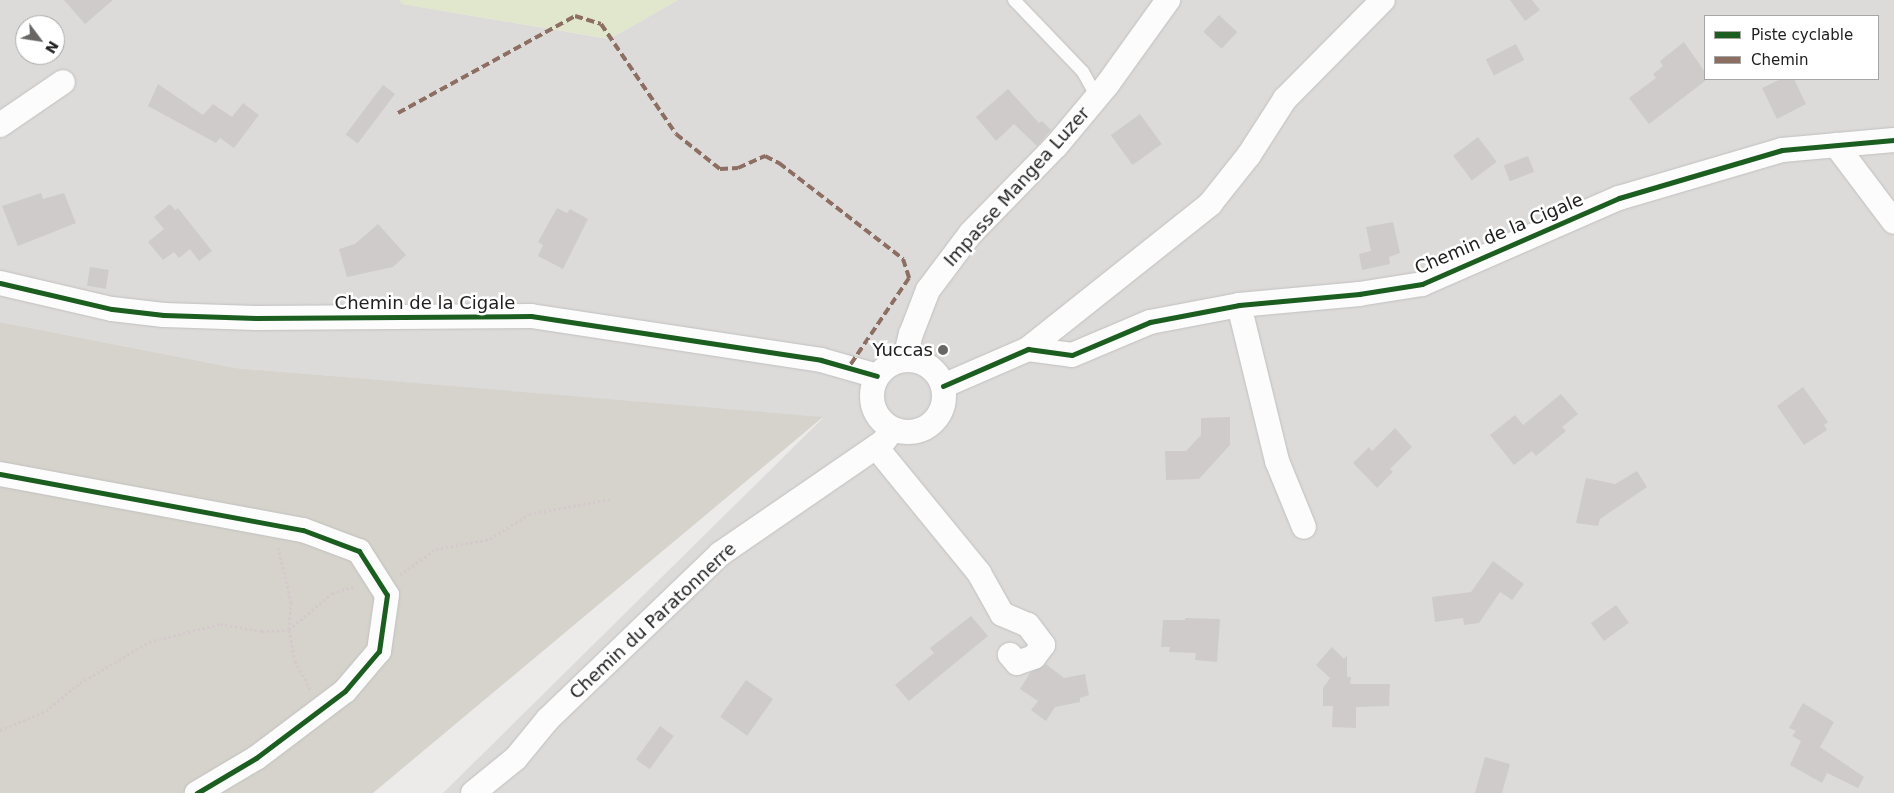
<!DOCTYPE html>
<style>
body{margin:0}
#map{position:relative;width:1894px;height:793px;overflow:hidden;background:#edebe9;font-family:"DejaVu Sans",sans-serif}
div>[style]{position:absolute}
.residential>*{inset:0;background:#dddbda}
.construction>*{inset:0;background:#d6d3cc}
.grass>*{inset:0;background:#e1e7cc}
.building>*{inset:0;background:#cecbca;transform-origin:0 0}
.path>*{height:3px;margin-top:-1.5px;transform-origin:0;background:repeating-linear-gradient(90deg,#d5cacb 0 2.5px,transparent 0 5px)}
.roads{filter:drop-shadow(0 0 1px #c1c0bf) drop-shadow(0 0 1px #c1c0bf)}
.service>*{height:12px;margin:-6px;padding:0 6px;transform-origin:6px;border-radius:6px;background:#fcfcfc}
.minor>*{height:24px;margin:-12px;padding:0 12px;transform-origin:12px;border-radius:12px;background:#fcfcfc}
.minor>.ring{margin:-12px;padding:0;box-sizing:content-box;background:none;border:24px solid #fcfcfc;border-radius:50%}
.quiet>*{height:4px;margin-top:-2px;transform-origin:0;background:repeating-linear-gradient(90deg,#8d6e63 0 8px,transparent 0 12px)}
.cycleway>*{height:5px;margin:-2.5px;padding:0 2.5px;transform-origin:2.5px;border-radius:2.5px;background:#1b5e20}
.dots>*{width:14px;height:14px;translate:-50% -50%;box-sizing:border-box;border:2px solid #fff;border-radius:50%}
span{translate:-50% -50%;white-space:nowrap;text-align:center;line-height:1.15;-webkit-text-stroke:5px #fff;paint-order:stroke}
.street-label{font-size:18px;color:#202020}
.poi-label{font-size:18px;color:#202020}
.right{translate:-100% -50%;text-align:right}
.legend{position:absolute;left:1704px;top:15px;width:175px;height:65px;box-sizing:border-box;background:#fff;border:1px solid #a6a6a6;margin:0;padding:6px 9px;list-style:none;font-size:15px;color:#202020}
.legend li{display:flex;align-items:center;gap:10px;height:25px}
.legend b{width:25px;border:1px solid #a6a6a6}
.north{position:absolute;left:15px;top:15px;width:50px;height:50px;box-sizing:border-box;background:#fff;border:1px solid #a6a6a6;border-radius:50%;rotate:121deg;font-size:14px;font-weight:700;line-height:20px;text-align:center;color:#202020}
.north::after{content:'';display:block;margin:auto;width:18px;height:22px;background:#686766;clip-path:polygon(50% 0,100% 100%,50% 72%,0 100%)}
</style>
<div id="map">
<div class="residential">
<i style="clip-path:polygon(evenodd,0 0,400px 0,403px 4px,609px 39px,678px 0,1894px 0,1894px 793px,443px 793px,823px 418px,236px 368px,0 322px,0 0,1705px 16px,1878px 16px,1878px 79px,1705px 79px,1705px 16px,0 0,25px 25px,55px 25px,55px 55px,25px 55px,25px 25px)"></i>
</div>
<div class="construction">
<i style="clip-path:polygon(0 322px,236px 368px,823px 417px,373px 793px,0 793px)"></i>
</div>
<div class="grass">
<i style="clip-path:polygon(400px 0,678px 0,610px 39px,402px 4px)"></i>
</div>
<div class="building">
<i style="clip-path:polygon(64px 0,113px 0,85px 24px)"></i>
<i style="clip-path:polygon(1510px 0,1532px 0,1540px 10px,1525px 21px)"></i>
<i style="left:1219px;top:15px;width:25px;height:23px;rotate:43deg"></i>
<i style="clip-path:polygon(1684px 42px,1705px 72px,1705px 81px,1649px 124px,1629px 98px,1656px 78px,1653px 74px,1663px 66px,1660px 61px)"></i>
<i style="left:1516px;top:44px;width:18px;height:34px;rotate:63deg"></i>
<i style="clip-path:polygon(1781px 79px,1794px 79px,1806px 104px,1777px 119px,1762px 88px)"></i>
<i style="clip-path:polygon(158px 84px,203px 115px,213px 104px,232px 117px,243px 103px,259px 115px,234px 148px,220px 138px,216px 143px,148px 106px)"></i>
<i style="left:383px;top:85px;width:15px;height:62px;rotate:37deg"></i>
<i style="clip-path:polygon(1008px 89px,1039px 123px,1042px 121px,1051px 130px,1037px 146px,1014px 124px,996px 141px,976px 117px)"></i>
<i style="left:1140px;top:114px;width:37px;height:36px;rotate:54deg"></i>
<i style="left:1478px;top:137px;width:31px;height:31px;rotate:53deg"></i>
<i style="left:1528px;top:156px;width:17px;height:26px;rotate:69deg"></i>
<i style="clip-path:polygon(41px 193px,43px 199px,64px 193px,76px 223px,18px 246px,2px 206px)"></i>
<i style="clip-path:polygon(170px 204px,175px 210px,178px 208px,212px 251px,199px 261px,190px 249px,179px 258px,174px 252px,163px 260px,148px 242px,164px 229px,154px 217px)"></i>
<i style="clip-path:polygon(557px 208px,567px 213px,570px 209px,588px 219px,563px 269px,538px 256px,543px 245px,538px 242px)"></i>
<i style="clip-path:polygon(1393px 222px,1400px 253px,1389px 257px,1390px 264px,1362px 270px,1359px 254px,1371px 251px,1366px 227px)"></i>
<i style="clip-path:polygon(378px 224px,406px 255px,393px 267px,347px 277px,339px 249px,355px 244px)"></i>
<i style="left:90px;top:267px;width:19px;height:19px;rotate:9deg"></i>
<i style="clip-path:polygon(1803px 387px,1828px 422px,1824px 425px,1827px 430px,1804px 445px,1777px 406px)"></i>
<i style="clip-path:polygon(1561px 394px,1578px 414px,1562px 427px,1566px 431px,1536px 456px,1532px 451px,1514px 465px,1490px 435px,1515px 415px,1523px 425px)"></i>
<i style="clip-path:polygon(1230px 417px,1230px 445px,1199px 479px,1166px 480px,1165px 451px,1186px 451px,1201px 435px,1201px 418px)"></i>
<i style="clip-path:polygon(1395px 428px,1412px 447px,1390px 469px,1393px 472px,1377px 488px,1353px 463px,1369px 447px,1372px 451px)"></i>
<i style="clip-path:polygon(1637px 471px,1647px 487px,1600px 519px,1598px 526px,1576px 523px,1586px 478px,1615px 484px)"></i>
<i style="clip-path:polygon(1493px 561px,1524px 584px,1512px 600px,1500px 592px,1479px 623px,1464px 625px,1463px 618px,1435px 622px,1432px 597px,1471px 592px)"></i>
<i style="left:1616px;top:605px;width:22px;height:31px;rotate:54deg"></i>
<i style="clip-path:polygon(971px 616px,988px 636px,909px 701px,895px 685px,934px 653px,930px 648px)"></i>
<i style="clip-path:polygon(1185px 618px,1220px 619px,1217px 662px,1195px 660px,1196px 653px,1169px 652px,1170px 647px,1161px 647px,1163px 620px,1185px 620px)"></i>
<i style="clip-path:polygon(1332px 647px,1344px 659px,1347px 655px,1347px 677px,1351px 677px,1350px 684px,1390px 684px,1389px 706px,1356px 707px,1356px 728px,1332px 727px,1333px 706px,1323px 706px,1323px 688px,1330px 678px,1316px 665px)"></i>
<i style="clip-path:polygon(1046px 664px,1064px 678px,1085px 674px,1089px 695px,1080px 698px,1080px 702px,1055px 707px,1046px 721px,1031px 710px,1038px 701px,1020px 689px,1030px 673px)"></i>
<i style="left:746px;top:680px;width:33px;height:45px;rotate:35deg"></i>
<i style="clip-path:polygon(1803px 703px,1834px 722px,1820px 747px,1864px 777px,1858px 788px,1827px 773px,1822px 783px,1790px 765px,1801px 741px,1792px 736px,1796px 731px,1789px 728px)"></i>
<i style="left:660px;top:726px;width:17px;height:41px;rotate:36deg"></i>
<i style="clip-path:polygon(1485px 757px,1510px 764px,1502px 793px,1475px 793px)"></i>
</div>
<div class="path">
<i style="left:278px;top:547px;width:57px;rotate:76.7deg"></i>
<i style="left:291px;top:602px;width:28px;rotate:94deg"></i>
<i style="left:289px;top:630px;width:32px;rotate:79deg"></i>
<i style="left:295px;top:661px;width:32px;rotate:62deg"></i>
<i style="left:400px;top:575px;width:44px;rotate:-35.8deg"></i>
<i style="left:436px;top:549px;width:55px;rotate:-10.5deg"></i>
<i style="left:490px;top:539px;width:46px;rotate:-32.7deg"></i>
<i style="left:529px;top:514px;width:83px;rotate:-10.4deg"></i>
<i style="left:0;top:730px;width:50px;rotate:-22.4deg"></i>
<i style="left:46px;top:711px;width:44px;rotate:-39.5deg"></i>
<i style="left:80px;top:683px;width:80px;rotate:-30.7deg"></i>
<i style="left:149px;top:642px;width:73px;rotate:-14.2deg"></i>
<i style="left:220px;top:624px;width:43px;rotate:9.5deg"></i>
<i style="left:262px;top:631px;width:27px;rotate:-2deg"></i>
<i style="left:289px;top:630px;width:57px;rotate:-40.7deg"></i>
<i style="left:332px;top:593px;width:24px;rotate:-17deg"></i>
</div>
<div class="roads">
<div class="service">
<i style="left:1014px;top:0;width:100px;rotate:46.2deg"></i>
<i style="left:1083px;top:72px;width:29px;rotate:61deg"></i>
</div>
<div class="minor">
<i style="left:0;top:125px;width:76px;rotate:-34.3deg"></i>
<i style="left:1836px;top:145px;width:96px;rotate:53deg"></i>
<i style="left:0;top:283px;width:115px;rotate:13.1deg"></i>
<i style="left:112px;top:309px;width:52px;rotate:6.6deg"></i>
<i style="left:164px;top:315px;width:92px;rotate:1.9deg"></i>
<i style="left:256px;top:318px;width:275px;rotate:-0.4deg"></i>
<i style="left:531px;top:316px;width:293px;rotate:8.6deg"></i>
<i style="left:821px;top:360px;width:58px;rotate:15.9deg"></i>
<i style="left:1239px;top:305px;width:161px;rotate:76.3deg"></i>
<i style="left:1277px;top:461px;width:71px;rotate:67.8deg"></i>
<i style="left:1028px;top:349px;width:233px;rotate:-38.5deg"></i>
<i style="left:1210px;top:204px;width:63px;rotate:-51.5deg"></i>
<i style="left:1249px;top:155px;width:67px;rotate:-57.3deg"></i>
<i style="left:1285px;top:99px;width:139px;rotate:-45.3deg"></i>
<i style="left:905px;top:359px;width:26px;rotate:-77deg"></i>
<i style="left:911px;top:334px;width:47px;rotate:-68.9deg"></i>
<i style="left:928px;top:290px;width:71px;rotate:-53deg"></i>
<i style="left:971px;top:233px;width:122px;rotate:-45.7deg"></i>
<i style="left:1056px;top:146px;width:80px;rotate:-50.1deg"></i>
<i style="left:1107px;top:85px;width:105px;rotate:-54.3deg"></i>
<i class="ring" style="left:872px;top:360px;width:48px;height:48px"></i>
<i style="left:943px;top:386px;width:93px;rotate:-23.5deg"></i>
<i style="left:1028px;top:349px;width:44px;rotate:7.8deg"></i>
<i style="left:1072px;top:355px;width:85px;rotate:-22.9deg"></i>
<i style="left:1150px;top:322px;width:91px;rotate:-10.8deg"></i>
<i style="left:1239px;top:305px;width:121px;rotate:-5.2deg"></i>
<i style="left:1359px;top:294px;width:64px;rotate:-9deg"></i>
<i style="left:1422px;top:284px;width:215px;rotate:-23.6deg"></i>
<i style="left:1619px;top:198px;width:170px;rotate:-16.4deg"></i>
<i style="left:1782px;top:150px;width:112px;rotate:-5.1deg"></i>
<i style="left:876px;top:447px;width:163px;rotate:50.7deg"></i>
<i style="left:979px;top:573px;width:47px;rotate:60.7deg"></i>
<i style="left:1002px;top:614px;width:28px;rotate:23deg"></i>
<i style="left:1028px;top:625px;width:25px;rotate:53deg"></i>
<i style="left:1043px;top:645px;width:15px;rotate:127deg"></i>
<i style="left:1034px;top:657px;width:18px;rotate:161deg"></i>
<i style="left:1017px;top:663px;width:11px;rotate:-131deg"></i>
<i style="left:0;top:474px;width:308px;rotate:10.5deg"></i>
<i style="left:303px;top:530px;width:60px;rotate:20.6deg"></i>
<i style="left:359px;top:551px;width:52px;rotate:57.5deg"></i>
<i style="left:387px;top:595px;width:57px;rotate:98.1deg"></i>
<i style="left:379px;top:651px;width:52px;rotate:130.4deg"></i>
<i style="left:345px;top:691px;width:111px;rotate:143deg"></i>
<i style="left:256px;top:758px;width:69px;rotate:149.3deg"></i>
<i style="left:473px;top:793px;width:55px;rotate:-39.1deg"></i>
<i style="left:516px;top:758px;width:50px;rotate:-50.6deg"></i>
<i style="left:548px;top:719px;width:238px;rotate:-43.8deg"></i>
<i style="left:720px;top:554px;width:198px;rotate:-34.5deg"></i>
<i style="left:883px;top:442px;width:16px;rotate:-52deg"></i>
</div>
</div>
<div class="quiet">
<i style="left:398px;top:113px;width:202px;rotate:-28.7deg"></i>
<i style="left:575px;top:16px;width:27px;rotate:17deg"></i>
<i style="left:601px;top:24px;width:133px;rotate:55.7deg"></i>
<i style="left:676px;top:134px;width:56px;rotate:38.5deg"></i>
<i style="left:720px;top:169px;width:18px;rotate:-3deg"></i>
<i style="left:738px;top:168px;width:30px;rotate:-24deg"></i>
<i style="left:765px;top:156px;width:16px;rotate:27deg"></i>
<i style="left:779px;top:163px;width:157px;rotate:37.7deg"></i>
<i style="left:903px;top:259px;width:20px;rotate:72deg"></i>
<i style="left:909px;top:278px;width:109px;rotate:124.1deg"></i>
</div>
<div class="cycleway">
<i style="left:0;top:283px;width:115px;rotate:13.1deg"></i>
<i style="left:112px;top:309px;width:52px;rotate:6.6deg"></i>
<i style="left:164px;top:315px;width:92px;rotate:1.9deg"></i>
<i style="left:256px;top:318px;width:275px;rotate:-0.4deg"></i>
<i style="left:531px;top:316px;width:293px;rotate:8.6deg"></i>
<i style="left:821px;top:360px;width:58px;rotate:15.9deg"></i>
<i style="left:943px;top:386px;width:93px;rotate:-23.5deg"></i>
<i style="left:1028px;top:349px;width:44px;rotate:7.8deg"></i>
<i style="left:1072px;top:355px;width:85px;rotate:-22.9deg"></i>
<i style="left:1150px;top:322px;width:91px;rotate:-10.8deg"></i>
<i style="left:1239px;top:305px;width:121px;rotate:-5.2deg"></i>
<i style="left:1359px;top:294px;width:64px;rotate:-9deg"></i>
<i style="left:1422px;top:284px;width:215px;rotate:-23.6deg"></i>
<i style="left:1619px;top:198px;width:170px;rotate:-16.4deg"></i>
<i style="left:1782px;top:150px;width:112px;rotate:-5.1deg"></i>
<i style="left:0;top:474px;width:308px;rotate:10.5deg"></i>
<i style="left:303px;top:530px;width:60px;rotate:20.6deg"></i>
<i style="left:359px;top:551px;width:52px;rotate:57.5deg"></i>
<i style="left:387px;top:595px;width:57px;rotate:98.1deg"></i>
<i style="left:379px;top:651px;width:52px;rotate:130.4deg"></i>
<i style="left:345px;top:691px;width:111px;rotate:143deg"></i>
<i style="left:256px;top:758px;width:69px;rotate:149.3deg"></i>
</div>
<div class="dots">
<i style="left:943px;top:350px;background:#686766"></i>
</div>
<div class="street-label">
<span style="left:1017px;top:187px;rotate:-48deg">Impasse Mangea Luzer</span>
<span style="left:1499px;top:234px;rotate:-23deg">Chemin de la Cigale</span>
<span style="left:425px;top:303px">Chemin de la Cigale</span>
<span style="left:653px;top:621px;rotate:-43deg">Chemin du Paratonnerre</span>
</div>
<div class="poi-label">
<span class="right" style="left:933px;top:350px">Yuccas</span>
</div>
<ul class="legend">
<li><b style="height:6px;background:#1b5e20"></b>Piste cyclable</li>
<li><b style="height:6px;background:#8d6e63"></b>Chemin</li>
</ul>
<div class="north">N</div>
</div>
